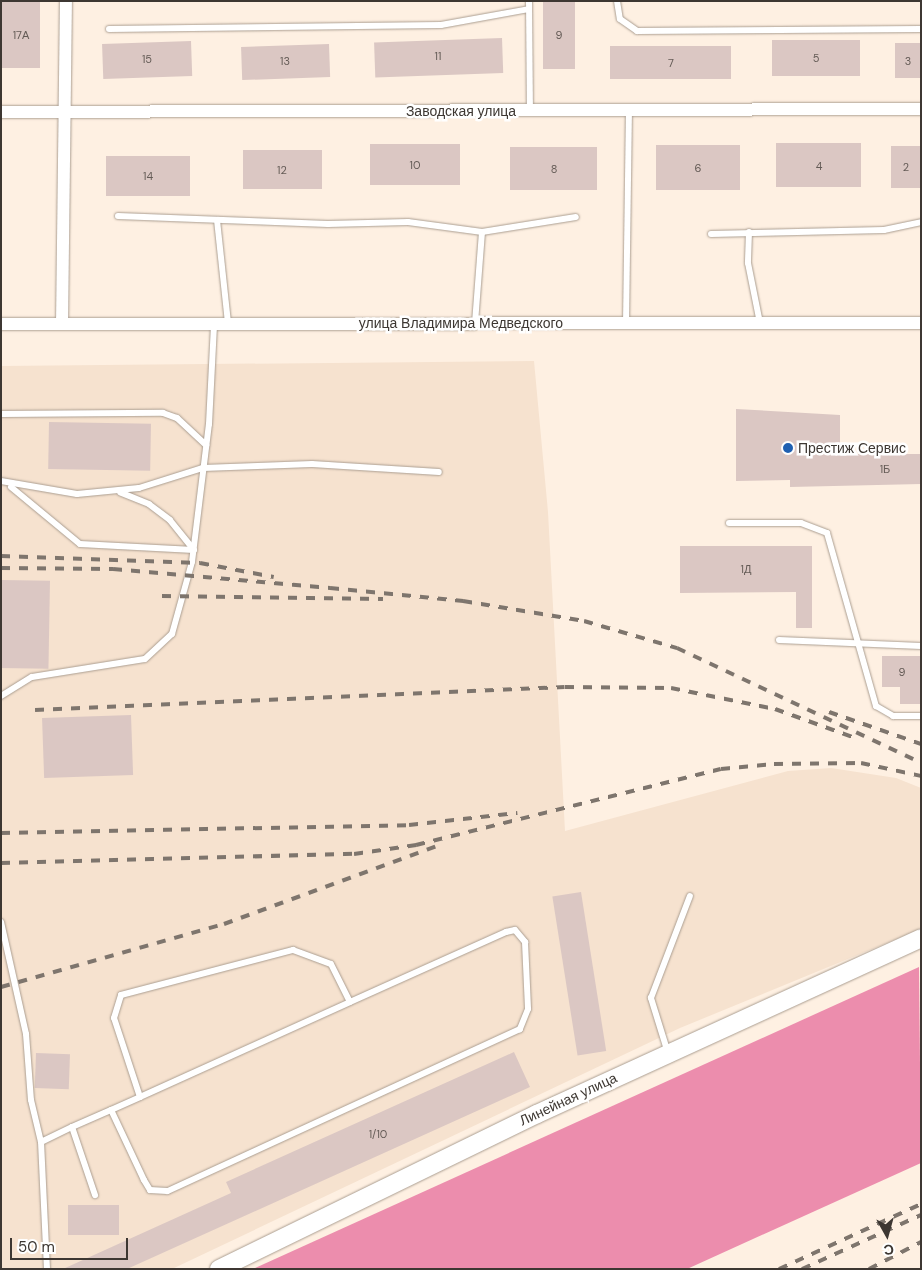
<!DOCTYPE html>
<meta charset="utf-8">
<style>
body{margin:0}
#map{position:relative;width:922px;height:1270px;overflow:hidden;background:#fef0e2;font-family:"DM Sans",sans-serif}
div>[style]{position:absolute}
.built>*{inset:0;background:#f6e2cf}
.forest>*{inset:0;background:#ec8dad}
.building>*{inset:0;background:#dbc7c3;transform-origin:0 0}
.roads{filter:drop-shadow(0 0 1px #ab9e91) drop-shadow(0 0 1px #ab9e91)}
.lane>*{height:6px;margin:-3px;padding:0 3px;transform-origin:3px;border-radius:3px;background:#fff}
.street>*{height:12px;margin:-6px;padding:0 6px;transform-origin:6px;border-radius:6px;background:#fff}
.secondary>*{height:18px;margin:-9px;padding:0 9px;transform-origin:9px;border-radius:9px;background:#fff}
.rail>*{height:4px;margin-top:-2px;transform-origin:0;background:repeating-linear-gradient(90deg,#7e756d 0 9px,transparent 0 18px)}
.dots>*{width:14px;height:14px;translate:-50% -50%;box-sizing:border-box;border:2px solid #fff;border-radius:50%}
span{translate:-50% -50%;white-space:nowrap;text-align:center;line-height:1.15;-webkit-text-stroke:5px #fff;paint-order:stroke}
.number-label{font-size:11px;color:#645b56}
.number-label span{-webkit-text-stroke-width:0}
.street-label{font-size:14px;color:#3d3732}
.poi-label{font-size:14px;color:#3d3732}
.left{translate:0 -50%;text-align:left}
.frame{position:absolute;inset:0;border:2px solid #3d3732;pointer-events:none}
.north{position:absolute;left:862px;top:1210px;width:50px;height:50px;-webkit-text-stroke:4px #fff;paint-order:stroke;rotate:173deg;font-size:14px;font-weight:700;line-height:20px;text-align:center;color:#3d3732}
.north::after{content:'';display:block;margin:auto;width:18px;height:22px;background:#3d3732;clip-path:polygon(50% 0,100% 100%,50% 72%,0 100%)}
.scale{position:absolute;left:10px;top:1238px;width:118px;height:22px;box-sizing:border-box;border:2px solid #3d3732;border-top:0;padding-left:6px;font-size:15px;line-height:18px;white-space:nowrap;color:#3d3732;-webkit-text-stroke:4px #fff;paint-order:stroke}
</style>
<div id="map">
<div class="built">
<i style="clip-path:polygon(534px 361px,548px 512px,565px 831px,788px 771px,831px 768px,896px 778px,921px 788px,921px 929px,680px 1028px,172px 1269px,1px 1269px,1px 366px)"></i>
</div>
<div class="forest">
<i style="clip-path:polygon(919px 967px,921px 1163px,687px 1269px,253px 1269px)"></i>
</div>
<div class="building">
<i style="left:1px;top:1px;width:39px;height:67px"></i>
<i style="left:543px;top:1px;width:32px;height:68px"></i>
<i style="left:502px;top:38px;width:35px;height:128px;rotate:88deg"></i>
<i style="left:860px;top:40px;width:36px;height:88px;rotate:90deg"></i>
<i style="left:191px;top:41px;width:35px;height:89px;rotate:88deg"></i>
<i style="left:895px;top:43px;width:26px;height:35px"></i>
<i style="left:329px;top:44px;width:33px;height:88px;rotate:88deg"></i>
<i style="left:731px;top:46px;width:33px;height:121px;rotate:90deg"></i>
<i style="left:861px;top:143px;width:44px;height:85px;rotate:90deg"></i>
<i style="left:460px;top:144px;width:41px;height:90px;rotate:90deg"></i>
<i style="left:740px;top:145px;width:45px;height:84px;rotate:90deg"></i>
<i style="left:891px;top:146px;width:30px;height:42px"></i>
<i style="left:597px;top:147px;width:43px;height:87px;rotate:90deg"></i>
<i style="left:322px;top:150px;width:39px;height:79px;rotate:90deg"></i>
<i style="left:190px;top:156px;width:40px;height:84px;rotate:90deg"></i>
<i style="clip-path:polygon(736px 409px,840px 415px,840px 454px,921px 454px,921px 484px,790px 487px,790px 480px,736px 481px)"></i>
<i style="left:49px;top:422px;width:102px;height:47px;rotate:1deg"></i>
<i style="clip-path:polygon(680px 546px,812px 546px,812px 628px,796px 628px,796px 592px,680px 593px)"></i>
<i style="left:1px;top:580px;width:49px;height:88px;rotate:1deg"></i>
<i style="clip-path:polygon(882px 656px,921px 656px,921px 704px,900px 704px,900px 687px,882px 687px)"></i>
<i style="left:131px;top:715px;width:60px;height:89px;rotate:88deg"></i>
<i style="left:581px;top:892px;width:161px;height:29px;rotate:81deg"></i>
<i style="clip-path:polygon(514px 1052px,530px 1087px,127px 1269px,63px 1269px,231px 1193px,226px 1182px)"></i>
<i style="left:36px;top:1053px;width:34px;height:35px;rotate:2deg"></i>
<i style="left:68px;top:1205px;width:51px;height:30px"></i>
</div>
<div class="roads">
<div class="lane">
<i style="left:529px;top:1px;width:110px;rotate:89.5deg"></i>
<i style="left:617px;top:1px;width:18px;rotate:81deg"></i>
<i style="left:620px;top:19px;width:21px;rotate:35deg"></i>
<i style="left:637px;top:31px;width:284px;rotate:-0.4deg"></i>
<i style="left:109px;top:29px;width:332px;rotate:-0.7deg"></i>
<i style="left:441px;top:25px;width:89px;rotate:-10.3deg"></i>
<i style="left:118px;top:216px;width:210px;rotate:2.2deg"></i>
<i style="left:328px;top:224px;width:80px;rotate:-1.4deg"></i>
<i style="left:408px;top:222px;width:75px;rotate:7.7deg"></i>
<i style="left:482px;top:232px;width:91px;rotate:94.4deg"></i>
<i style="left:217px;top:220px;width:104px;rotate:83.9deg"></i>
<i style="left:482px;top:232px;width:95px;rotate:-9.1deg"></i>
<i style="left:749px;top:232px;width:31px;rotate:92deg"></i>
<i style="left:748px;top:263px;width:61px;rotate:78.7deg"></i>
<i style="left:711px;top:234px;width:173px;rotate:-1.3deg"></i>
<i style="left:884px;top:230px;width:38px;rotate:-12deg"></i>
<i style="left:626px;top:323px;width:212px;rotate:-89.2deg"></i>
<i style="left:1px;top:414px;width:162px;rotate:-0.4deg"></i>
<i style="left:163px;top:413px;width:15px;rotate:20deg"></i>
<i style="left:177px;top:418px;width:40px;rotate:43deg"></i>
<i style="left:1px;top:481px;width:77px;rotate:9.7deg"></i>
<i style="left:77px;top:494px;width:62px;rotate:-5.5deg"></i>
<i style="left:139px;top:488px;width:67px;rotate:-17.4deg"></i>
<i style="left:203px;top:468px;width:109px;rotate:-2.1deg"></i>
<i style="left:312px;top:464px;width:127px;rotate:3.6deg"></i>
<i style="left:11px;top:487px;width:89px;rotate:39.6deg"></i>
<i style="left:80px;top:544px;width:114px;rotate:3deg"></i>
<i style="left:194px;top:550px;width:38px;rotate:-129deg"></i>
<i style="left:170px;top:520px;width:26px;rotate:-143deg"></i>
<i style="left:149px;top:504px;width:31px;rotate:-158deg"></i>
<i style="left:729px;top:523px;width:72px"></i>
<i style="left:801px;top:523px;width:28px;rotate:21deg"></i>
<i style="left:827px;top:533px;width:180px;rotate:74.2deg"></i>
<i style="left:876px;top:706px;width:20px;rotate:30deg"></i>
<i style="left:893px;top:716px;width:28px"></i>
<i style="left:779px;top:640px;width:142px;rotate:2.4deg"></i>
<i style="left:1px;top:696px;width:36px;rotate:-32deg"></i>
<i style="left:32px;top:677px;width:114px;rotate:-9.1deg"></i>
<i style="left:145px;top:659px;width:37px;rotate:-43deg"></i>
<i style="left:172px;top:634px;width:75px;rotate:-74.5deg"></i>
<i style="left:192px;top:562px;width:139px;rotate:-83deg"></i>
<i style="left:209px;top:424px;width:100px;rotate:-87.1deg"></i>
<i style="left:1px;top:922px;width:115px;rotate:77.4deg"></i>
<i style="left:26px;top:1034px;width:66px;rotate:85.7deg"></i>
<i style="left:31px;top:1100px;width:43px;rotate:76.6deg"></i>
<i style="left:668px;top:1053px;width:58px;rotate:-107.2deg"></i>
<i style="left:651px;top:998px;width:109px;rotate:-69.1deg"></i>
<i style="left:140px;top:1097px;width:83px;rotate:-108.2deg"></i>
<i style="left:114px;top:1018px;width:24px;rotate:-73deg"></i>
<i style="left:121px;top:995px;width:178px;rotate:-14.7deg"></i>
<i style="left:293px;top:950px;width:40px;rotate:20.2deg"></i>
<i style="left:331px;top:964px;width:42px;rotate:63.4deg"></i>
<i style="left:72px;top:1127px;width:72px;rotate:71.3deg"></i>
<i style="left:47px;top:1269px;width:127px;rotate:-92.7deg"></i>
<i style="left:41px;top:1142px;width:34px;rotate:-26deg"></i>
<i style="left:72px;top:1127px;width:43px;rotate:-23.6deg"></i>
<i style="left:111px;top:1110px;width:32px;rotate:-24deg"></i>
<i style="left:140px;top:1097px;width:230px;rotate:-24.3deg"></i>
<i style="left:350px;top:1002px;width:171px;rotate:-24.2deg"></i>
<i style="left:506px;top:932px;width:9px;rotate:-13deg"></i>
<i style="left:515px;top:930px;width:16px;rotate:50deg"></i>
<i style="left:525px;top:942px;width:67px;rotate:87.4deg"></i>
<i style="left:528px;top:1009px;width:22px;rotate:112deg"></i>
<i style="left:520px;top:1029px;width:388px;rotate:155.3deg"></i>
<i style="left:167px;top:1191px;width:17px;rotate:-177deg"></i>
<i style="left:150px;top:1190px;width:12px;rotate:-121deg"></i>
<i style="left:144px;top:1180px;width:77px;rotate:-115.2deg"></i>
</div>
<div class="street">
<i style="left:1px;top:112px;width:920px;rotate:-0.19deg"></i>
<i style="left:1px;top:324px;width:920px;rotate:-0.06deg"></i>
<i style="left:62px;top:324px;width:323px;rotate:-89.3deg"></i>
</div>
<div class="secondary">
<i style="left:219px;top:1269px;width:354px;rotate:-26deg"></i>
<i style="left:537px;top:1114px;width:422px;rotate:-24.6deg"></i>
</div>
</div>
<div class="rail">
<i style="left:1px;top:556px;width:199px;rotate:2deg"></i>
<i style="left:200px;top:563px;width:75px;rotate:10.7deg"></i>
<i style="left:1px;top:568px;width:112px;rotate:0.5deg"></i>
<i style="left:113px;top:569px;width:218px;rotate:5deg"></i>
<i style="left:330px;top:588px;width:134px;rotate:5.6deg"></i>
<i style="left:463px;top:601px;width:123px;rotate:9.4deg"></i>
<i style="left:584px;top:621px;width:97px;rotate:16.2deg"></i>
<i style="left:677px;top:648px;width:270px;rotate:25.2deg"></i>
<i style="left:162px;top:596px;width:221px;rotate:0.8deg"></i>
<i style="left:35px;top:710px;width:530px;rotate:-2.48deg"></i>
<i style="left:565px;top:687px;width:106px;rotate:0.5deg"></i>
<i style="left:671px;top:688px;width:106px;rotate:11.4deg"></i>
<i style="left:775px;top:709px;width:88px;rotate:19.9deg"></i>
<i style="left:829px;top:712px;width:97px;rotate:19.2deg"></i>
<i style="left:1px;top:833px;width:408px;rotate:-1.1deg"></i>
<i style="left:409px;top:825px;width:109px;rotate:-6.3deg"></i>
<i style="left:1px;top:863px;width:353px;rotate:-1.5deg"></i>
<i style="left:354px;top:854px;width:63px;rotate:-8.3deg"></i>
<i style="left:416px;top:845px;width:314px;rotate:-14deg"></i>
<i style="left:721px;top:769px;width:53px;rotate:-5.4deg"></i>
<i style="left:774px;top:764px;width:87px;rotate:-0.7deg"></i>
<i style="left:861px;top:763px;width:61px;rotate:12.2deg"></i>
<i style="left:1px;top:987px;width:232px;rotate:-15.8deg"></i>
<i style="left:224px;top:924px;width:230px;rotate:-20.1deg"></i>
<i style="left:779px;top:1269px;width:156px;rotate:-24.6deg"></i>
<i style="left:802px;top:1269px;width:131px;rotate:-24.4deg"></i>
<i style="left:869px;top:1269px;width:59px;rotate:-27.4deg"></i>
</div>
<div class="dots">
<i style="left:788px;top:448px;background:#2060b1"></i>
</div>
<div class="number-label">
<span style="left:21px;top:35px">17А</span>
<span style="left:559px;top:35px">9</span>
<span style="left:438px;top:56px">11</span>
<span style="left:816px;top:58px">5</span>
<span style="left:147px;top:59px">15</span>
<span style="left:285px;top:61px">13</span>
<span style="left:908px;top:61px">3</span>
<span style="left:671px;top:63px">7</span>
<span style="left:415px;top:165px">10</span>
<span style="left:819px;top:166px">4</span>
<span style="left:906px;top:167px">2</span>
<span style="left:698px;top:168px">6</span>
<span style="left:554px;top:169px">8</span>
<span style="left:282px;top:170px">12</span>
<span style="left:148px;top:176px">14</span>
<span style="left:885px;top:469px">1Б</span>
<span style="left:746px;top:569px">1Д</span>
<span style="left:902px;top:672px">9</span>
<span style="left:378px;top:1134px">1/10</span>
</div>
<div class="street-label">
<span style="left:461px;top:111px">Заводская улица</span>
<span style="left:461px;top:323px">улица Владимира Медведского</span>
<span style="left:568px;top:1099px;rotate:-25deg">Линейная улица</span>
</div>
<div class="poi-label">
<span class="left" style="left:798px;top:448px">Престиж Сервис</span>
</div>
<div class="frame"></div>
<div class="north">С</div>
<div class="scale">50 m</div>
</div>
